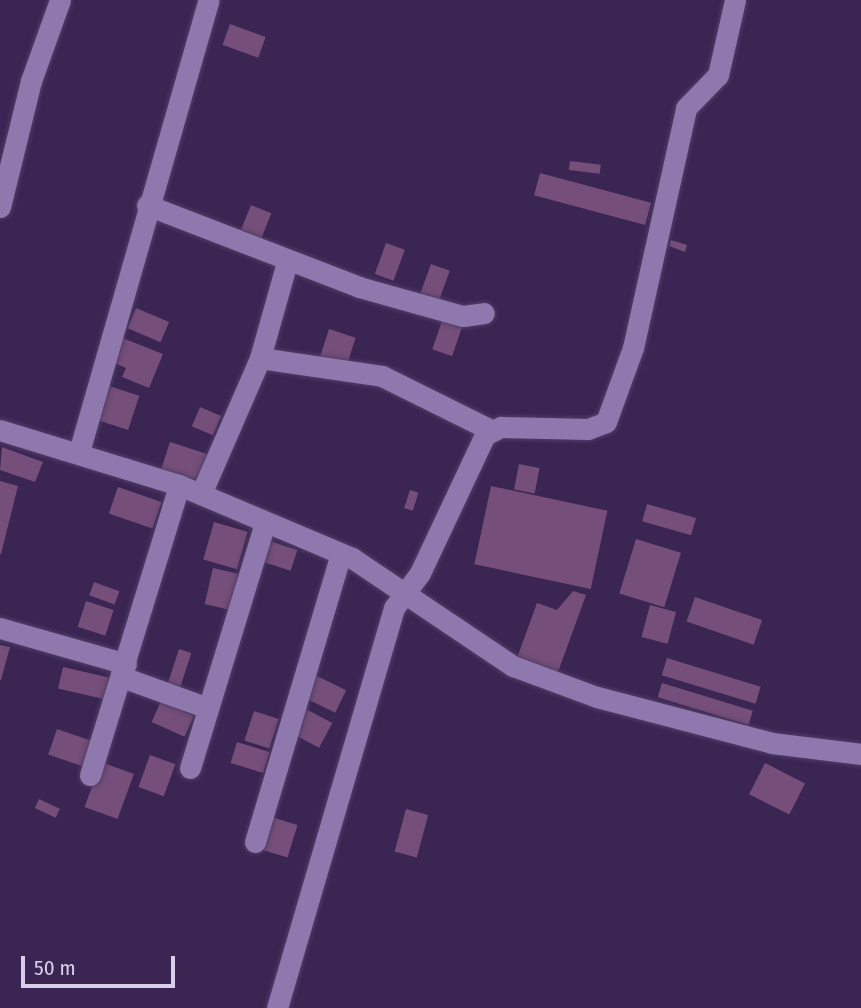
<!DOCTYPE html>
<style>
body{margin:0}
#map{position:relative;width:861px;height:1008px;overflow:hidden;background:#3a2553;font-family:"Fira Sans Condensed",sans-serif}
div>[style]{position:absolute}
.building>*{inset:0;background:#754e79;transform-origin:0 0}
.roads{filter:drop-shadow(0 0 2px #513f66) drop-shadow(0 0 2px #513f66)}
.minor>*{height:21px;margin:-10.5px;padding:0 10.5px;transform-origin:10.5px;border-radius:10.5px;background:#8e78ad}
span{translate:-50% -50%;white-space:nowrap;text-align:center;line-height:1.15;-webkit-text-stroke:5px #3a2553;paint-order:stroke}
.scale{position:absolute;left:21px;top:956px;width:154px;height:32px;box-sizing:border-box;border:4px solid #dacfeb;border-top:0;padding-left:9px;font-size:21px;line-height:24px;white-space:nowrap;color:#dacfeb;-webkit-text-stroke:5px #3a2553;paint-order:stroke}
</style>
<div id="map">
<div class="building">
<i style="left:230px;top:24px;width:38px;height:22px;rotate:20deg"></i>
<i style="left:570px;top:161px;width:31px;height:9px;rotate:7deg"></i>
<i style="left:540px;top:173px;width:115px;height:23px;rotate:15deg"></i>
<i style="left:251px;top:205px;width:22px;height:27px;rotate:22deg"></i>
<i style="clip-path:polygon(671px 240px,687px 245px,685px 252px,669px 246px)"></i>
<i style="left:386px;top:243px;width:20px;height:33px;rotate:20deg"></i>
<i style="left:431px;top:264px;width:20px;height:34px;rotate:20deg"></i>
<i style="left:136px;top:308px;width:36px;height:22px;rotate:23deg"></i>
<i style="left:442px;top:321px;width:21px;height:30px;rotate:19deg"></i>
<i style="left:329px;top:329px;width:28px;height:32px;rotate:18deg"></i>
<i style="clip-path:polygon(120px 337px,163px 354px,149px 388px,122px 377px,126px 368px,110px 361px)"></i>
<i style="left:106px;top:385px;width:35px;height:36px;rotate:18deg"></i>
<i style="left:200px;top:407px;width:23px;height:21px;rotate:23deg"></i>
<i style="left:170px;top:442px;width:39px;height:28px;rotate:18deg"></i>
<i style="clip-path:polygon(2px 447px,43px 462px,35px 482px,0 470px)"></i>
<i style="left:519px;top:464px;width:21px;height:26px;rotate:11deg"></i>
<i style="clip-path:polygon(0 481px,18px 486px,1px 554px,0 554px)"></i>
<i style="left:491px;top:486px;width:119px;height:80px;rotate:12deg"></i>
<i style="left:118px;top:487px;width:46px;height:28px;rotate:19deg"></i>
<i style="left:410px;top:490px;width:9px;height:19px;rotate:18deg"></i>
<i style="left:647px;top:504px;width:51px;height:18px;rotate:16deg"></i>
<i style="left:214px;top:522px;width:35px;height:39px;rotate:16deg"></i>
<i style="left:636px;top:539px;width:47px;height:57px;rotate:17deg"></i>
<i style="left:267px;top:540px;width:32px;height:22px;rotate:18deg"></i>
<i style="left:213px;top:568px;width:26px;height:37px;rotate:13deg"></i>
<i style="left:94px;top:582px;width:27px;height:14px;rotate:20deg"></i>
<i style="clip-path:polygon(573px 591px,586px 595px,558px 672px,517px 658px,537px 603px,557px 610px)"></i>
<i style="left:695px;top:597px;width:71px;height:26px;rotate:19deg"></i>
<i style="left:86px;top:601px;width:29px;height:27px;rotate:18deg"></i>
<i style="left:650px;top:605px;width:27px;height:33px;rotate:15deg"></i>
<i style="clip-path:polygon(0 645px,10px 647px,1px 680px,0 680px)"></i>
<i style="left:179px;top:649px;width:13px;height:41px;rotate:18deg"></i>
<i style="left:667px;top:658px;width:98px;height:18px;rotate:17deg"></i>
<i style="left:63px;top:667px;width:47px;height:22px;rotate:13deg"></i>
<i style="left:313px;top:674px;width:37px;height:25px;rotate:26deg"></i>
<i style="left:662px;top:683px;width:95px;height:15px;rotate:17deg"></i>
<i style="left:161px;top:701px;width:36px;height:23px;rotate:24deg"></i>
<i style="left:304px;top:708px;width:32px;height:28px;rotate:28deg"></i>
<i style="left:254px;top:711px;width:26px;height:31px;rotate:18deg"></i>
<i style="left:57px;top:729px;width:37px;height:27px;rotate:19deg"></i>
<i style="left:237px;top:742px;width:34px;height:22px;rotate:17deg"></i>
<i style="left:150px;top:755px;width:27px;height:34px;rotate:20deg"></i>
<i style="left:101px;top:762px;width:35px;height:48px;rotate:20deg"></i>
<i style="left:765px;top:763px;width:45px;height:35px;rotate:27deg"></i>
<i style="left:39px;top:799px;width:23px;height:10px;rotate:25deg"></i>
<i style="left:406px;top:809px;width:23px;height:44px;rotate:15deg"></i>
<i style="left:265px;top:815px;width:34px;height:34px;rotate:17deg"></i>
</div>
<div class="roads">
<div class="minor">
<i style="left:147px;top:205px;width:227px;rotate:21.1deg"></i>
<i style="left:359px;top:287px;width:108px;rotate:15.6deg"></i>
<i style="left:463px;top:316px;width:21px;rotate:-8deg"></i>
<i style="left:0;top:207px;width:130px;rotate:-76.2deg"></i>
<i style="left:31px;top:81px;width:86px;rotate:-70.3deg"></i>
<i style="left:260px;top:358px;width:123px;rotate:8.4deg"></i>
<i style="left:382px;top:376px;width:122px;rotate:26.4deg"></i>
<i style="left:0;top:430px;width:187px;rotate:17.1deg"></i>
<i style="left:179px;top:485px;width:188px;rotate:22.9deg"></i>
<i style="left:352px;top:558px;width:194px;rotate:33.9deg"></i>
<i style="left:513px;top:666px;width:90px;rotate:20.3deg"></i>
<i style="left:597px;top:697px;width:181px;rotate:14.7deg"></i>
<i style="left:772px;top:743px;width:90px;rotate:7deg"></i>
<i style="left:79px;top:452px;width:470px;rotate:-74deg"></i>
<i style="left:201px;top:494px;width:148px;rotate:-66.5deg"></i>
<i style="left:260px;top:358px;width:100px;rotate:-74.3deg"></i>
<i style="left:0;top:628px;width:131px;rotate:15.9deg"></i>
<i style="left:122px;top:677px;width:91px;rotate:19.8deg"></i>
<i style="left:190px;top:768px;width:257px;rotate:-73deg"></i>
<i style="left:90px;top:775px;width:303px;rotate:-72.9deg"></i>
<i style="left:255px;top:842px;width:301px;rotate:-73.4deg"></i>
<i style="left:277px;top:1008px;width:417px;rotate:-73.7deg"></i>
<i style="left:394px;top:608px;width:44px;rotate:-53.4deg"></i>
<i style="left:420px;top:573px;width:153px;rotate:-64.8deg"></i>
<i style="left:485px;top:435px;width:18px;rotate:-27deg"></i>
<i style="left:501px;top:427px;width:87px;rotate:1.3deg"></i>
<i style="left:588px;top:429px;width:19px;rotate:-21deg"></i>
<i style="left:606px;top:422px;width:79px;rotate:-70deg"></i>
<i style="left:633px;top:348px;width:246px;rotate:-77.5deg"></i>
<i style="left:686px;top:108px;width:46px;rotate:-45.9deg"></i>
<i style="left:718px;top:75px;width:77px;rotate:-77.2deg"></i>
</div>
</div>
<div class="scale">50 m</div>
</div>
